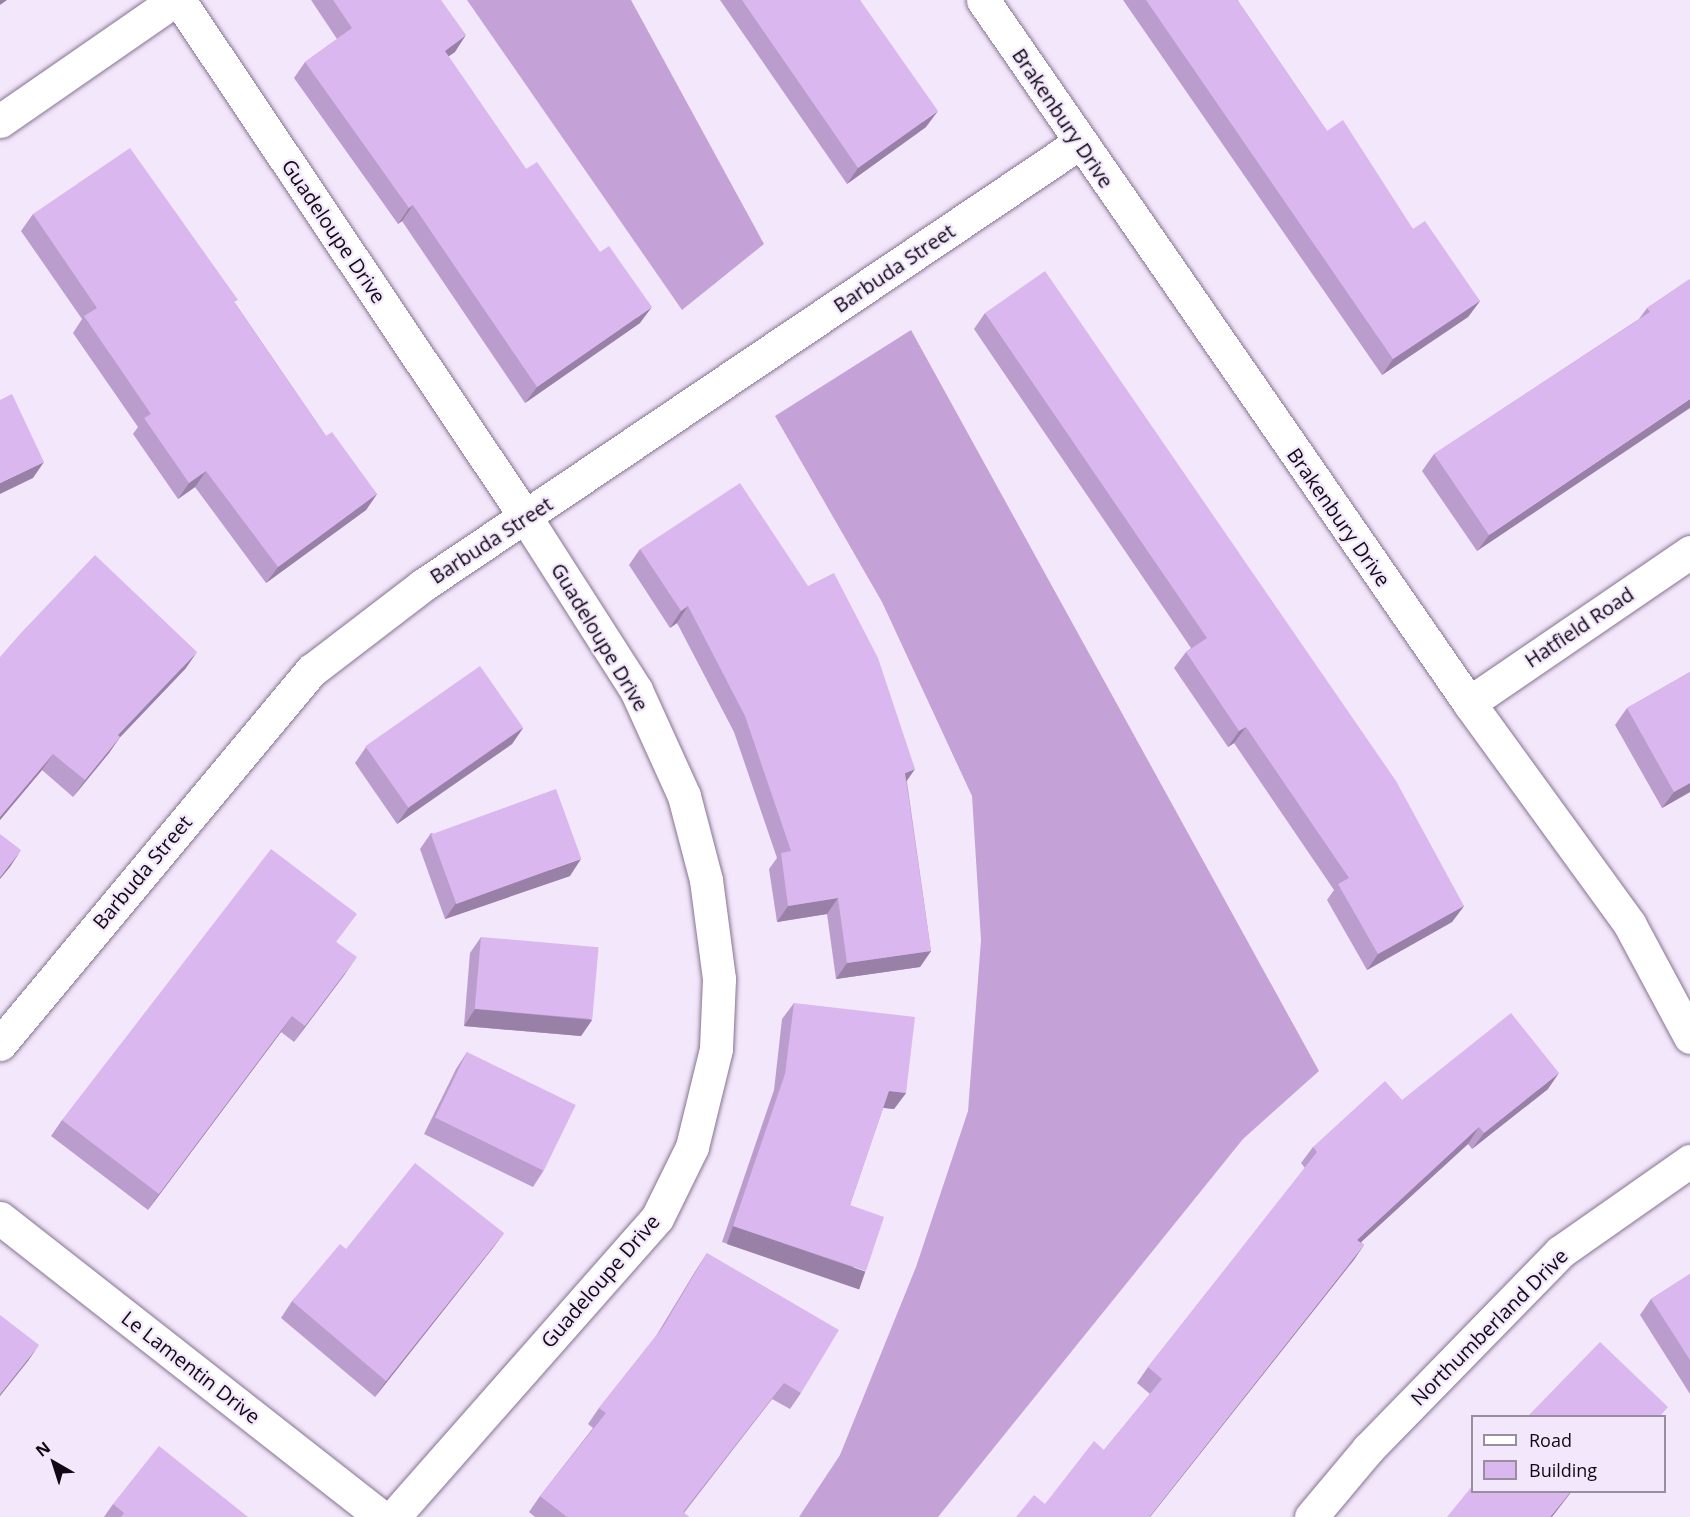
<!DOCTYPE html>
<style>
body{margin:0}
#map{position:relative;width:1690px;height:1517px;overflow:hidden;background:#f3e7fb;font-family:"Open Sans",sans-serif}
div>[style]{position:absolute}
.forest>*{inset:0;background:#c4a2d8}
.roads{filter:drop-shadow(0 0 2px #867491) drop-shadow(0 0 2px #867491)}
.minor>*{height:33px;margin:-16.5px;padding:0 16.5px;transform-origin:16.5px;border-radius:16.5px;background:#fff}
.wall>*{inset:0;background:#bb9dcd}
.shaded-wall>*{inset:0;background:#9980a7;transform-origin:0 0}
.building>*{inset:0;background:#dab7ee;transform-origin:0 0}
span{translate:-50% -50%;white-space:nowrap;text-align:center;line-height:1.15;-webkit-text-stroke:4.5px #f3e7fb;paint-order:stroke}
.street-label{font-size:20px;color:#100914}
.legend{position:absolute;left:1471px;top:1415px;width:195px;height:78px;box-sizing:border-box;background:#f3e7fb;border:2px solid #988e9f;margin:0;padding:8px 10px;list-style:none;font-size:18px;color:#100914}
.legend li{display:flex;align-items:center;gap:12px;height:30px}
.legend b{width:30px;border:2px solid #988e9f}
.north{position:absolute;left:24px;top:1433px;width:60px;height:60px;-webkit-text-stroke:4px #f3e7fb;paint-order:stroke;rotate:321deg;font-size:16px;font-weight:700;line-height:24px;text-align:center;color:#100914}
.north::after{content:'';display:block;margin:auto;width:21px;height:27px;background:#100914;clip-path:polygon(50% 0,100% 100%,50% 72%,0 100%)}
</style>
<div id="map">
<div class="forest">
<i style="clip-path:polygon(467px 0,631px 0,764px 244px,682px 310px)"></i>
<i style="clip-path:polygon(911px 330px,1319px 1071px,1243px 1139px,938px 1517px,799px 1517px,840px 1455px,916px 1267px,968px 1111px,981px 940px,972px 796px,882px 602px,775px 416px)"></i>
</div>
<div class="roads">
<div class="minor">
<i style="left:179px;top:0;width:623px;rotate:56.18deg"></i>
<i style="left:526px;top:518px;width:204px;rotate:57.4deg"></i>
<i style="left:636px;top:690px;width:116px;rotate:65.6deg"></i>
<i style="left:684px;top:796px;width:87px;rotate:75.3deg"></i>
<i style="left:706px;top:880px;width:100px;rotate:82.5deg"></i>
<i style="left:719px;top:979px;width:70px;rotate:92.5deg"></i>
<i style="left:716px;top:1049px;width:101px;rotate:103.8deg"></i>
<i style="left:692px;top:1147px;width:79px;rotate:116.2deg"></i>
<i style="left:657px;top:1218px;width:399px;rotate:131.4deg"></i>
<i style="left:983px;top:0;width:855px;rotate:55.34deg"></i>
<i style="left:1469px;top:703px;width:274px;rotate:54deg"></i>
<i style="left:1630px;top:925px;width:127px;rotate:61.8deg"></i>
<i style="left:0;top:121px;width:213px;rotate:-34.7deg"></i>
<i style="left:1469px;top:703px;width:268px;rotate:-34.3deg"></i>
<i style="left:0;top:1044px;width:487px;rotate:-50.2deg"></i>
<i style="left:312px;top:670px;width:140px;rotate:-37.4deg"></i>
<i style="left:423px;top:585px;width:791px;rotate:-33.97deg"></i>
<i style="left:0;top:1218px;width:485px;rotate:38.1deg"></i>
<i style="left:1311px;top:1517px;width:89px;rotate:-50deg"></i>
<i style="left:1368px;top:1449px;width:275px;rotate:-45.7deg"></i>
<i style="left:1560px;top:1252px;width:159px;rotate:-35deg"></i>
</div>
</div>
<div class="wall">
<i style="clip-path:polygon(311px 0,441px 0,455px 52px,448px 56px,526px 169px,640px 323px,525px 403px,402px 221px,398px 224px,294px 78px,305px 62px,337px 39px)"></i>
<i style="clip-path:polygon(720px 0,860px 0,926px 127px,847px 184px)"></i>
<i style="clip-path:polygon(1123px 0,1238px 0,1238px 1px,1327px 131px,1413px 229px,1480px 301px,1468px 317px,1382px 375px)"></i>
<i style="clip-path:polygon(33px 214px,235px 303px,326px 436px,377px 494px,366px 510px,266px 583px,195px 487px,178px 499px,133px 434px,138px 427px,73px 333px,82px 319px,21px 231px)"></i>
<i style="clip-path:polygon(1690px 279px,1477px 551px,1422px 471px,1434px 454px,1639px 319px,1647px 308px)"></i>
<i style="clip-path:polygon(985px 313px,1464px 906px,1452px 922px,1367px 970px,1327px 900px,1334px 890px,1234px 743px,1228px 747px,1174px 668px,1186px 652px,1191px 648px,974px 329px)"></i>
<i style="clip-path:polygon(640px 549px,907px 782px,931px 951px,920px 967px,836px 979px,827px 914px,777px 922px,769px 869px,777px 858px,734px 732px,677px 623px,670px 628px,629px 565px)"></i>
<i style="clip-path:polygon(0 657px,186px 668px,120px 737px,109px 753px,73px 797px,42px 770px,0 820px)"></i>
<i style="clip-path:polygon(1690px 672px,1690px 792px,1662px 808px,1615px 725px,1627px 708px)"></i>
<i style="clip-path:polygon(523px 728px,512px 744px,397px 824px,355px 763px,366px 747px)"></i>
<i style="clip-path:polygon(431px 833px,570px 876px,445px 919px,420px 849px)"></i>
<i style="clip-path:polygon(481px 937px,592px 1020px,581px 1036px,464px 1026px,470px 953px)"></i>
<i style="clip-path:polygon(337px 942px,345px 974px,294px 1042px,281px 1032px,148px 1210px,51px 1136px,62px 1120px)"></i>
<i style="clip-path:polygon(794px 1003px,906px 1093px,894px 1109px,883px 1108px,850px 1205px,855px 1287px,722px 1242px,774px 1090px,782px 1019px)"></i>
<i style="clip-path:polygon(467px 1052px,544px 1170px,533px 1187px,424px 1134px,456px 1069px)"></i>
<i style="clip-path:polygon(1548px 1089px,1472px 1149px,1468px 1144px,1361px 1242px,1364px 1245px,1353px 1261px,1045px 1504px,1104px 1450px,1150px 1394px,1137px 1383px,1148px 1367px,1305px 1168px,1301px 1163px,1313px 1147px,1402px 1100px)"></i>
<i style="clip-path:polygon(504px 1233px,492px 1249px,375px 1397px,281px 1318px,292px 1301px,346px 1249px)"></i>
<i style="clip-path:polygon(707px 1253px,801px 1393px,790px 1409px,772px 1399px,684px 1513px,689px 1517px,535px 1517px,529px 1512px,540px 1496px,593px 1428px,588px 1424px,599px 1408px,656px 1336px,696px 1270px)"></i>
<i style="clip-path:polygon(1690px 1274px,1690px 1394px,1640px 1315px,1651px 1299px)"></i>
<i style="clip-path:polygon(113px 1504px,248px 1517px,104px 1517px)"></i>
</div>
<div class="shaded-wall">
<i style="clip-path:polygon(0 0,7px 0,0 5px)"></i>
<i style="clip-path:polygon(466px 35px,455px 52px,433px 67px,445px 51px)"></i>
<i style="clip-path:polygon(938px 111px,926px 127px,847px 184px,858px 168px)"></i>
<i style="clip-path:polygon(413px 205px,402px 221px,398px 224px,409px 208px)"></i>
<i style="clip-path:polygon(1480px 301px,1468px 317px,1382px 375px,1393px 359px)"></i>
<i style="clip-path:polygon(652px 307px,640px 323px,525px 403px,537px 387px)"></i>
<i style="clip-path:polygon(1690px 399px,1690px 408px,1477px 551px,1489px 535px)"></i>
<i style="clip-path:polygon(44px 462px,33px 478px,0 494px,0 483px)"></i>
<i style="clip-path:polygon(206px 471px,195px 487px,178px 499px,189px 483px)"></i>
<i style="clip-path:polygon(377px 494px,366px 510px,266px 583px,278px 567px)"></i>
<i style="clip-path:polygon(688px 606px,677px 623px,670px 628px,681px 611px)"></i>
<i style="clip-path:polygon(197px 652px,186px 668px,107px 751px,118px 735px)"></i>
<i style="clip-path:polygon(1246px 727px,1234px 743px,1228px 747px,1239px 731px)"></i>
<i style="clip-path:polygon(523px 728px,512px 744px,397px 824px,409px 807px)"></i>
<i style="clip-path:polygon(120px 737px,109px 753px,73px 797px,85px 780px)"></i>
<i style="clip-path:polygon(53px 754px,42px 770px,0 820px,0 817px)"></i>
<i style="clip-path:polygon(915px 769px,904px 785px,905px 773px)"></i>
<i style="clip-path:polygon(1690px 783px,1690px 792px,1662px 808px,1674px 792px)"></i>
<i style="clip-path:polygon(21px 850px,10px 867px,0 879px,0 877px)"></i>
<i style="clip-path:polygon(581px 859px,570px 876px,445px 919px,456px 903px)"></i>
<i style="clip-path:polygon(838px 898px,827px 914px,777px 922px,788px 906px)"></i>
<i style="clip-path:polygon(1464px 906px,1452px 922px,1367px 970px,1378px 954px)"></i>
<i style="clip-path:polygon(931px 951px,920px 967px,836px 979px,847px 963px)"></i>
<i style="clip-path:polygon(357px 957px,345px 974px,294px 1042px,305px 1026px)"></i>
<i style="clip-path:polygon(475px 1009px,592px 1020px,581px 1036px,464px 1026px)"></i>
<i style="clip-path:polygon(292px 1016px,281px 1032px,148px 1210px,159px 1194px)"></i>
<i style="clip-path:polygon(1559px 1073px,1548px 1089px,1472px 1149px,1484px 1133px)"></i>
<i style="clip-path:polygon(889px 1091px,906px 1093px,894px 1109px,877px 1107px)"></i>
<i style="clip-path:polygon(1479px 1127px,1468px 1144px,1346px 1256px,1357px 1240px)"></i>
<i style="left:733px;top:1226px;width:140px;height:19px;rotate:19deg"></i>
<i style="clip-path:polygon(504px 1233px,492px 1249px,375px 1397px,386px 1381px)"></i>
<i style="clip-path:polygon(1364px 1245px,1353px 1261px,1150px 1517px,1149px 1517px)"></i>
<i style="clip-path:polygon(39px 1345px,28px 1361px,0 1396px,0 1394px)"></i>
<i style="clip-path:polygon(784px 1383px,772px 1399px,680px 1517px)"></i>
<i style="clip-path:polygon(1571px 1491px,1572px 1491px,1552px 1517px,1550px 1517px)"></i>
</div>
<div class="building">
<i style="clip-path:polygon(333px 0,441px 0,466px 35px,445px 51px,526px 169px,537px 162px,600px 252px,609px 246px,652px 307px,537px 387px,413px 205px,409px 208px,305px 62px,352px 28px)"></i>
<i style="clip-path:polygon(742px 0,860px 0,938px 111px,858px 168px)"></i>
<i style="clip-path:polygon(1146px 0,1237px 0,1327px 131px,1343px 120px,1413px 229px,1425px 221px,1480px 301px,1393px 359px)"></i>
<i style="clip-path:polygon(130px 148px,238px 300px,234px 302px,326px 436px,332px 432px,377px 494px,278px 567px,206px 471px,189px 483px,144px 418px,151px 414px,84px 316px,97px 308px,33px 214px)"></i>
<i style="clip-path:polygon(1045px 271px,1396px 781px,1464px 906px,1378px 954px,1338px 884px,1349px 878px,1246px 727px,1239px 731px,1186px 652px,1207px 638px,985px 313px)"></i>
<i style="clip-path:polygon(1690px 279px,1690px 399px,1489px 535px,1434px 454px,1650px 312px,1647px 308px)"></i>
<i style="clip-path:polygon(12px 394px,44px 462px,0 483px,0 400px)"></i>
<i style="clip-path:polygon(740px 483px,808px 586px,834px 573px,878px 658px,915px 769px,905px 773px,931px 951px,847px 963px,838px 898px,788px 906px,781px 853px,791px 851px,745px 716px,688px 606px,681px 611px,640px 549px)"></i>
<i style="clip-path:polygon(95px 555px,197px 652px,118px 735px,120px 737px,85px 780px,53px 754px,0 817px,0 657px,20px 634px)"></i>
<i style="left:480px;top:666px;width:75px;height:140px;rotate:55deg"></i>
<i style="clip-path:polygon(1690px 672px,1690px 783px,1674px 792px,1627px 708px)"></i>
<i style="left:556px;top:789px;width:74px;height:133px;rotate:70deg"></i>
<i style="clip-path:polygon(0 834px,21px 850px,0 877px)"></i>
<i style="clip-path:polygon(271px 849px,357px 914px,336px 942px,357px 957px,305px 1026px,292px 1016px,159px 1194px,62px 1120px)"></i>
<i style="left:481px;top:937px;width:118px;height:72px;rotate:5deg"></i>
<i style="clip-path:polygon(794px 1003px,915px 1017px,906px 1093px,889px 1091px,850px 1205px,884px 1217px,866px 1271px,733px 1226px,785px 1074px)"></i>
<i style="clip-path:polygon(1511px 1013px,1559px 1073px,1484px 1133px,1479px 1127px,1357px 1240px,1364px 1245px,1149px 1517px,1016px 1517px,1034px 1495px,1045px 1504px,1094px 1441px,1104px 1450px,1162px 1379px,1148px 1367px,1317px 1152px,1313px 1147px,1385px 1081px,1402px 1100px)"></i>
<i style="left:467px;top:1052px;width:121px;height:73px;rotate:26deg"></i>
<i style="clip-path:polygon(415px 1163px,504px 1233px,386px 1381px,292px 1301px,340px 1244px,346px 1249px)"></i>
<i style="clip-path:polygon(707px 1253px,839px 1330px,801px 1393px,784px 1383px,683px 1512px,689px 1517px,567px 1517px,540px 1496px,606px 1413px,599px 1408px,663px 1327px)"></i>
<i style="clip-path:polygon(1690px 1274px,1690px 1360px,1651px 1299px)"></i>
<i style="clip-path:polygon(0 1315px,39px 1345px,0 1394px)"></i>
<i style="clip-path:polygon(1600px 1342px,1668px 1407px,1660px 1416px,1528px 1416px)"></i>
<i style="clip-path:polygon(159px 1446px,248px 1517px,121px 1517px,124px 1513px,113px 1504px)"></i>
<i style="clip-path:polygon(1473px 1485px,1473px 1491px,1571px 1491px,1550px 1517px,1447px 1517px)"></i>
</div>
<div class="street-label">
<span style="left:1063px;top:118px;rotate:56deg">Brakenbury Drive</span>
<span style="left:334px;top:231px;rotate:56deg">Guadeloupe Drive</span>
<span style="left:894px;top:268px;rotate:-34deg">Barbuda Street</span>
<span style="left:1339px;top:517px;rotate:55deg">Brakenbury Drive</span>
<span style="left:491px;top:540px;rotate:-33deg">Barbuda Street</span>
<span style="left:1579px;top:627px;rotate:-34deg">Hatfield Road</span>
<span style="left:600px;top:637px;rotate:59deg">Guadeloupe Drive</span>
<span style="left:142px;top:872px;rotate:-50deg">Barbuda Street</span>
<span style="left:600px;top:1281px;rotate:-49deg">Guadeloupe Drive</span>
<span style="left:1489px;top:1327px;rotate:-45deg">Northumberland Drive</span>
<span style="left:191px;top:1367px;rotate:38deg">Le Lamentin Drive</span>
</div>
<ul class="legend">
<li><b style="height:8px;background:#fff"></b>Road</li>
<li><b style="height:16px;background:#dab7ee"></b>Building</li>
</ul>
<div class="north">N</div>
</div>
